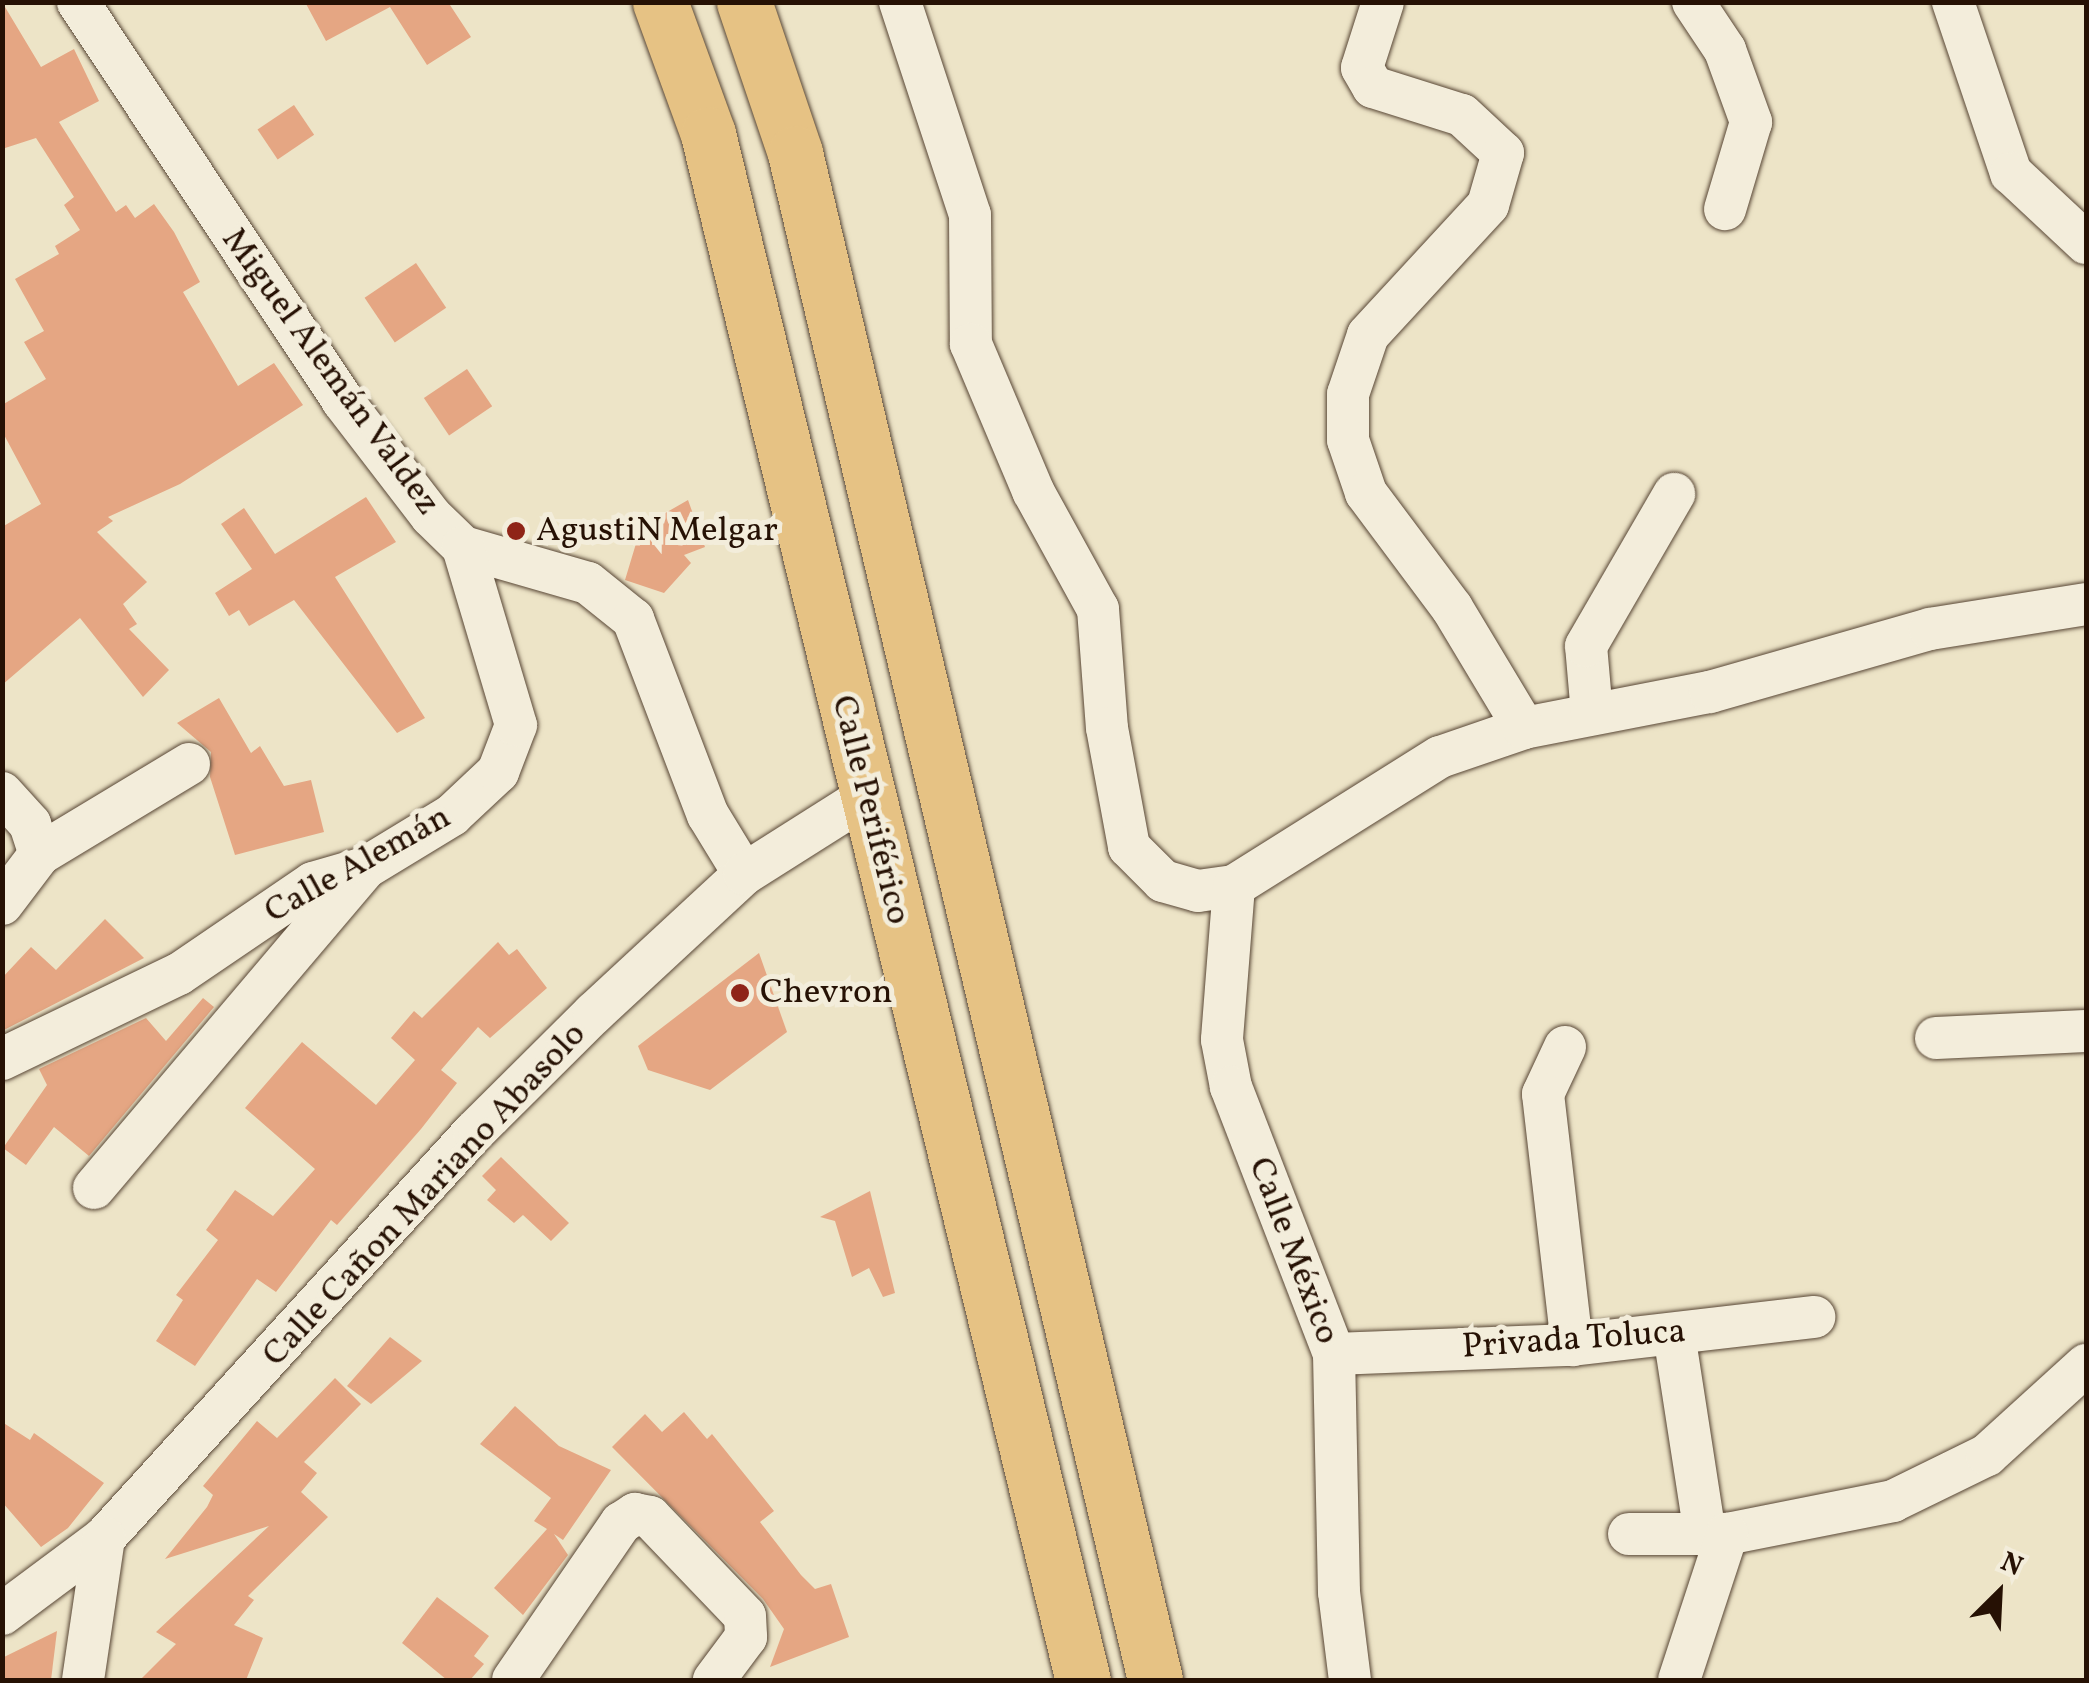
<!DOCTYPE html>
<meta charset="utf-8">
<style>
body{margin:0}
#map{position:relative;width:2089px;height:1683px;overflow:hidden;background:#ede4c7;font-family:Vollkorn,serif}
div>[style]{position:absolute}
.building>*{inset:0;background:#e5a683;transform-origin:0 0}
.roads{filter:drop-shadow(0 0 2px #584635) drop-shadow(0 0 2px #584635)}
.minor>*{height:42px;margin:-21px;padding:0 21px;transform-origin:21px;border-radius:21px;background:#f3eddb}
.highway>*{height:55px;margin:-27.5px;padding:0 27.5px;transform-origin:27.5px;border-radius:27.5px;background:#e6c284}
.dots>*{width:28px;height:28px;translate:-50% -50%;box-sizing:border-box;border:5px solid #f3eddb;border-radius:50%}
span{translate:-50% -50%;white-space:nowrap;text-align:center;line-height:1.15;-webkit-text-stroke:10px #f3eddb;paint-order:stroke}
.street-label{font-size:35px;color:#261104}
.poi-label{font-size:35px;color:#261104}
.left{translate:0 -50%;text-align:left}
.frame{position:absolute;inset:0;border:5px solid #261104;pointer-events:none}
.north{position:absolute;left:1949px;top:1543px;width:100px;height:100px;-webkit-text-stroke:8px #f3eddb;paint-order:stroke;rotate:24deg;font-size:28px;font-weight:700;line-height:40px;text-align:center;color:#261104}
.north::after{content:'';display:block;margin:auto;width:35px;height:45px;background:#261104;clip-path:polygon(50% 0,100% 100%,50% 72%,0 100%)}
</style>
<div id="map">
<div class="building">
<i style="clip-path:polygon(2px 2px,41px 67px,74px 49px,99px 101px,59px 122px,116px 212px,126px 205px,135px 218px,154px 204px,174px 232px,200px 282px,183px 292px,238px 386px,274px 363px,303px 405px,180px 484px,108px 517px,113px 521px,97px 532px,147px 582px,123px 604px,137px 624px,129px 629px,169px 670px,143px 697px,80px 618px,2px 685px,2px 527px,41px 504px,2px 431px,2px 405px,46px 379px,24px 342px,44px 331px,15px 279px,59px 254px,55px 246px,80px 230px,64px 205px,74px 197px,36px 138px,2px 149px)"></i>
<i style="clip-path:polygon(305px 2px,448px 2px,471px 37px,427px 65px,390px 7px,326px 41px)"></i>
<i style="left:294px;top:105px;width:36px;height:44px;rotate:56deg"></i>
<i style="left:416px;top:263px;width:54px;height:62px;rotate:56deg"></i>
<i style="left:467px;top:369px;width:45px;height:52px;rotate:56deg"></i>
<i style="clip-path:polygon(366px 497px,396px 542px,335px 577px,425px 718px,397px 733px,294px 600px,249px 626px,239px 610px,229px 616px,215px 593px,252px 569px,221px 524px,244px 508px,275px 554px)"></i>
<i style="clip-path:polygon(688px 500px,705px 547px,684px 555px,691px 563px,664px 593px,625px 580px,641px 527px)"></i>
<i style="clip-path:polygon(219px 698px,251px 753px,260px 746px,284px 786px,311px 780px,324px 832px,235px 855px,210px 777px,211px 752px,177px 723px)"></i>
<i style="clip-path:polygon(105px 919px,144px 958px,2px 1031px,2px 978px,31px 947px,56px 970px)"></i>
<i style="clip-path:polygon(498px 942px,509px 955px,517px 949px,547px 988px,490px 1038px,478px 1027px,441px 1070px,457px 1083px,421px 1129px,337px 1225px,331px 1220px,276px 1292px,257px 1279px,195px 1366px,156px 1341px,183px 1300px,176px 1295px,218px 1240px,206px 1230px,235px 1190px,273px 1216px,315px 1169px,245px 1108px,302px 1042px,376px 1105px,415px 1060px,391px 1038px,414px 1011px,422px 1018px)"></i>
<i style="clip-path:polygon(759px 953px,787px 1032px,710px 1090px,648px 1070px,638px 1046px)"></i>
<i style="clip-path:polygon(203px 998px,214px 1007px,89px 1156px,54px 1127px,26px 1165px,3px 1148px,47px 1085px,39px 1069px,146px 1018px,166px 1041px)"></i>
<i style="clip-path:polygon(501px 1157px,569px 1223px,551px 1241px,523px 1215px,514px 1223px,487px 1200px,496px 1190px,482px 1176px)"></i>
<i style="clip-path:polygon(870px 1191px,895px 1293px,883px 1297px,869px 1268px,852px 1277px,835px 1221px,820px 1217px)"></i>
<i style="clip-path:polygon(390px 1337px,422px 1361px,371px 1404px,347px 1386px)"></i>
<i style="clip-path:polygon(335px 1378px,361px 1404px,304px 1462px,317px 1473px,301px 1492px,328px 1517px,248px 1596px,254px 1600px,234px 1625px,263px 1638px,246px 1680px,140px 1680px,176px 1644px,156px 1632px,269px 1526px,165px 1559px,207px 1507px,213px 1495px,203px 1486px,257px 1421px,277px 1438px)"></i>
<i style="clip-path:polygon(515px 1406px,559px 1446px,611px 1470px,563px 1540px,554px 1534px,568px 1555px,523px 1615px,494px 1588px,547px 1529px,534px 1521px,551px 1498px,480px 1444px)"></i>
<i style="clip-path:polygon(684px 1412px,707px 1439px,712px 1434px,774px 1511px,760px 1522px,801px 1575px,815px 1589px,831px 1584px,849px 1637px,770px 1667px,784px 1629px,763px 1599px,612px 1447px,645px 1414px,662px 1432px)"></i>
<i style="clip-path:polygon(2px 1422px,30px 1440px,34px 1433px,104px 1483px,68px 1528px,41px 1547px,2px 1502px)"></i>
<i style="clip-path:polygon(437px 1597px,489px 1636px,474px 1656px,484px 1664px,470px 1680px,447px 1680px,402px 1643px)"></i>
<i style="clip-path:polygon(57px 1631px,51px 1680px,2px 1680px,2px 1658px)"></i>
</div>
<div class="roads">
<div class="minor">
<i style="left:78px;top:2px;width:478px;rotate:56.4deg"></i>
<i style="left:342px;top:400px;width:146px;rotate:52.5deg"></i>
<i style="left:431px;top:516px;width:45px;rotate:44.1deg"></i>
<i style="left:463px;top:547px;width:130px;rotate:16.1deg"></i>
<i style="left:588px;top:583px;width:58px;rotate:38.7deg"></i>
<i style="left:633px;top:619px;width:210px;rotate:69.1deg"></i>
<i style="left:708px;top:815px;width:69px;rotate:58.6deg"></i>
<i style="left:900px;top:2px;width:224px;rotate:71.8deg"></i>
<i style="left:970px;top:215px;width:129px;rotate:89.6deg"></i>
<i style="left:971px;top:344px;width:160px;rotate:67.1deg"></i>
<i style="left:1033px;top:491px;width:135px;rotate:61.2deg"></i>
<i style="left:1098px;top:609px;width:119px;rotate:85.7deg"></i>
<i style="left:1107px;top:728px;width:121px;rotate:79.5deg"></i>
<i style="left:1129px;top:847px;width:48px;rotate:45deg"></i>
<i style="left:1163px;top:881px;width:36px;rotate:16deg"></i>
<i style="left:1198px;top:891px;width:36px;rotate:-8deg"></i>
<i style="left:1234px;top:886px;width:243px;rotate:-32.1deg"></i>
<i style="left:1440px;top:757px;width:89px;rotate:-19deg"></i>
<i style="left:1524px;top:728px;width:189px;rotate:-11deg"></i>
<i style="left:1710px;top:692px;width:229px;rotate:-16deg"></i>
<i style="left:1930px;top:629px;width:158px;rotate:-9.1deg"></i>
<i style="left:1383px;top:2px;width:69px;rotate:107.7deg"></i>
<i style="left:1362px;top:68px;width:22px;rotate:60deg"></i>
<i style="left:1373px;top:87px;width:93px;rotate:17.5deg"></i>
<i style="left:1462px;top:115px;width:56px;rotate:42.8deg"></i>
<i style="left:1503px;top:153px;width:54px;rotate:106.1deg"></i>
<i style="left:1488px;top:205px;width:177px;rotate:132.7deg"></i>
<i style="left:1368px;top:335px;width:62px;rotate:108.7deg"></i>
<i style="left:1348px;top:394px;width:46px;rotate:90deg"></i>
<i style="left:1348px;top:440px;width:56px;rotate:71.2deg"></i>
<i style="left:1366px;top:493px;width:144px;rotate:53.2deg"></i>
<i style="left:1452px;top:608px;width:140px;rotate:59deg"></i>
<i style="left:1693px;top:2px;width:58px;rotate:56.3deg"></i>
<i style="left:1725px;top:50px;width:77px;rotate:70.1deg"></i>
<i style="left:1751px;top:122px;width:91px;rotate:106.6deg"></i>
<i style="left:1953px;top:2px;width:181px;rotate:71.3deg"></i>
<i style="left:2011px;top:173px;width:103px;rotate:43deg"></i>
<i style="left:1592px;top:714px;width:68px;rotate:-95deg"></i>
<i style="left:1586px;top:646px;width:176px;rotate:-59.9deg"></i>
<i style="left:2px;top:793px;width:42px;rotate:47.9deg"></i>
<i style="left:30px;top:824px;width:32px;rotate:72deg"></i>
<i style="left:40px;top:854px;width:174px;rotate:-31.1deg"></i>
<i style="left:1234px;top:886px;width:154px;rotate:94.5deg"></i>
<i style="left:1222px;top:1040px;width:48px;rotate:79.2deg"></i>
<i style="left:1231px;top:1087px;width:286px;rotate:68.9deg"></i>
<i style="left:1334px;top:1354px;width:238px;rotate:88.8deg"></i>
<i style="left:1339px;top:1592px;width:89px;rotate:82.9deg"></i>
<i style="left:2px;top:904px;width:63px;rotate:-52.8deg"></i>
<i style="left:1936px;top:1038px;width:150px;rotate:-2.7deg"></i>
<i style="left:1565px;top:1047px;width:52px;rotate:115.1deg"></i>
<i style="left:1543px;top:1094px;width:253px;rotate:83.4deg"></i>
<i style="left:2px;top:1059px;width:196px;rotate:-25.7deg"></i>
<i style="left:179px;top:974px;width:162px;rotate:-34.2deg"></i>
<i style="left:313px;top:883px;width:54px;rotate:-16.1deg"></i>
<i style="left:365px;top:868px;width:102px;rotate:-31.3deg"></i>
<i style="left:452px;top:815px;width:63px;rotate:-43.1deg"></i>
<i style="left:498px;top:772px;width:50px;rotate:-69deg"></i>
<i style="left:516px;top:725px;width:186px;rotate:-106.6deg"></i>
<i style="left:94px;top:1188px;width:419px;rotate:-49.7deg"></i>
<i style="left:1674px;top:1334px;width:202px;rotate:81.2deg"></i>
<i style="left:1334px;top:1354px;width:238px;rotate:-2.2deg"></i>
<i style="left:1572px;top:1345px;width:244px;rotate:-6.6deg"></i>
<i style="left:1629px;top:1534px;width:98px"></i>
<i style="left:1727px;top:1534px;width:169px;rotate:-11.2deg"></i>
<i style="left:1893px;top:1501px;width:105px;rotate:-26.1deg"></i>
<i style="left:1987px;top:1455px;width:134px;rotate:-42.3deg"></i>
<i style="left:2px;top:1614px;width:127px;rotate:-36.7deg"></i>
<i style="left:104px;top:1538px;width:549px;rotate:-47.66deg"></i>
<i style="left:474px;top:1132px;width:169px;rotate:-44.8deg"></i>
<i style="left:594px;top:1013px;width:205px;rotate:-42.8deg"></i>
<i style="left:744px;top:874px;width:144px;rotate:-32.3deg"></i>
<i style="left:83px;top:1680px;width:144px;rotate:-81.6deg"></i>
<i style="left:513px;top:1680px;width:191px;rotate:-55.5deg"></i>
<i style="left:621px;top:1523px;width:17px;rotate:-33deg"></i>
<i style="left:635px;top:1514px;width:15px;rotate:11deg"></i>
<i style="left:650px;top:1517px;width:137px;rotate:46.2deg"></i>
<i style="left:745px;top:1616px;width:21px;rotate:87deg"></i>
<i style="left:746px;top:1637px;width:54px;rotate:126.7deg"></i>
<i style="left:1679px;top:1680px;width:154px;rotate:-71.8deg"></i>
</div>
<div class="highway">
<i style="left:660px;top:2px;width:140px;rotate:70deg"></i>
<i style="left:708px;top:134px;width:1591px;rotate:76.37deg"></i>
<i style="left:744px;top:2px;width:159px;rotate:71.3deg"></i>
<i style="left:795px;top:153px;width:1569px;rotate:76.73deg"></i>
</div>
</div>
<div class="dots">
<i style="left:516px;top:531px;background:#8f2418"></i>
<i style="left:740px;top:993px;background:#8f2418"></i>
</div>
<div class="street-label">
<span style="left:330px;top:372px;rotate:54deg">Miguel Alemán Valdez</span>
<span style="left:870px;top:810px;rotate:76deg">Calle Periférico</span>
<span style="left:358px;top:865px;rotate:-29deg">Calle Alemán</span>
<span style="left:425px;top:1195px;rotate:-47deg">Calle Cañon Mariano Abasolo</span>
<span style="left:1293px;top:1251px;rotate:69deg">Calle México</span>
<span style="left:1574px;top:1340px;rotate:-4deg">Privada Toluca</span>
</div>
<div class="poi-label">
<span class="left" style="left:536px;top:531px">AgustiN Melgar</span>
<span class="left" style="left:760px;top:993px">Chevron</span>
</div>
<div class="frame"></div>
<div class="north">N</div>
</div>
